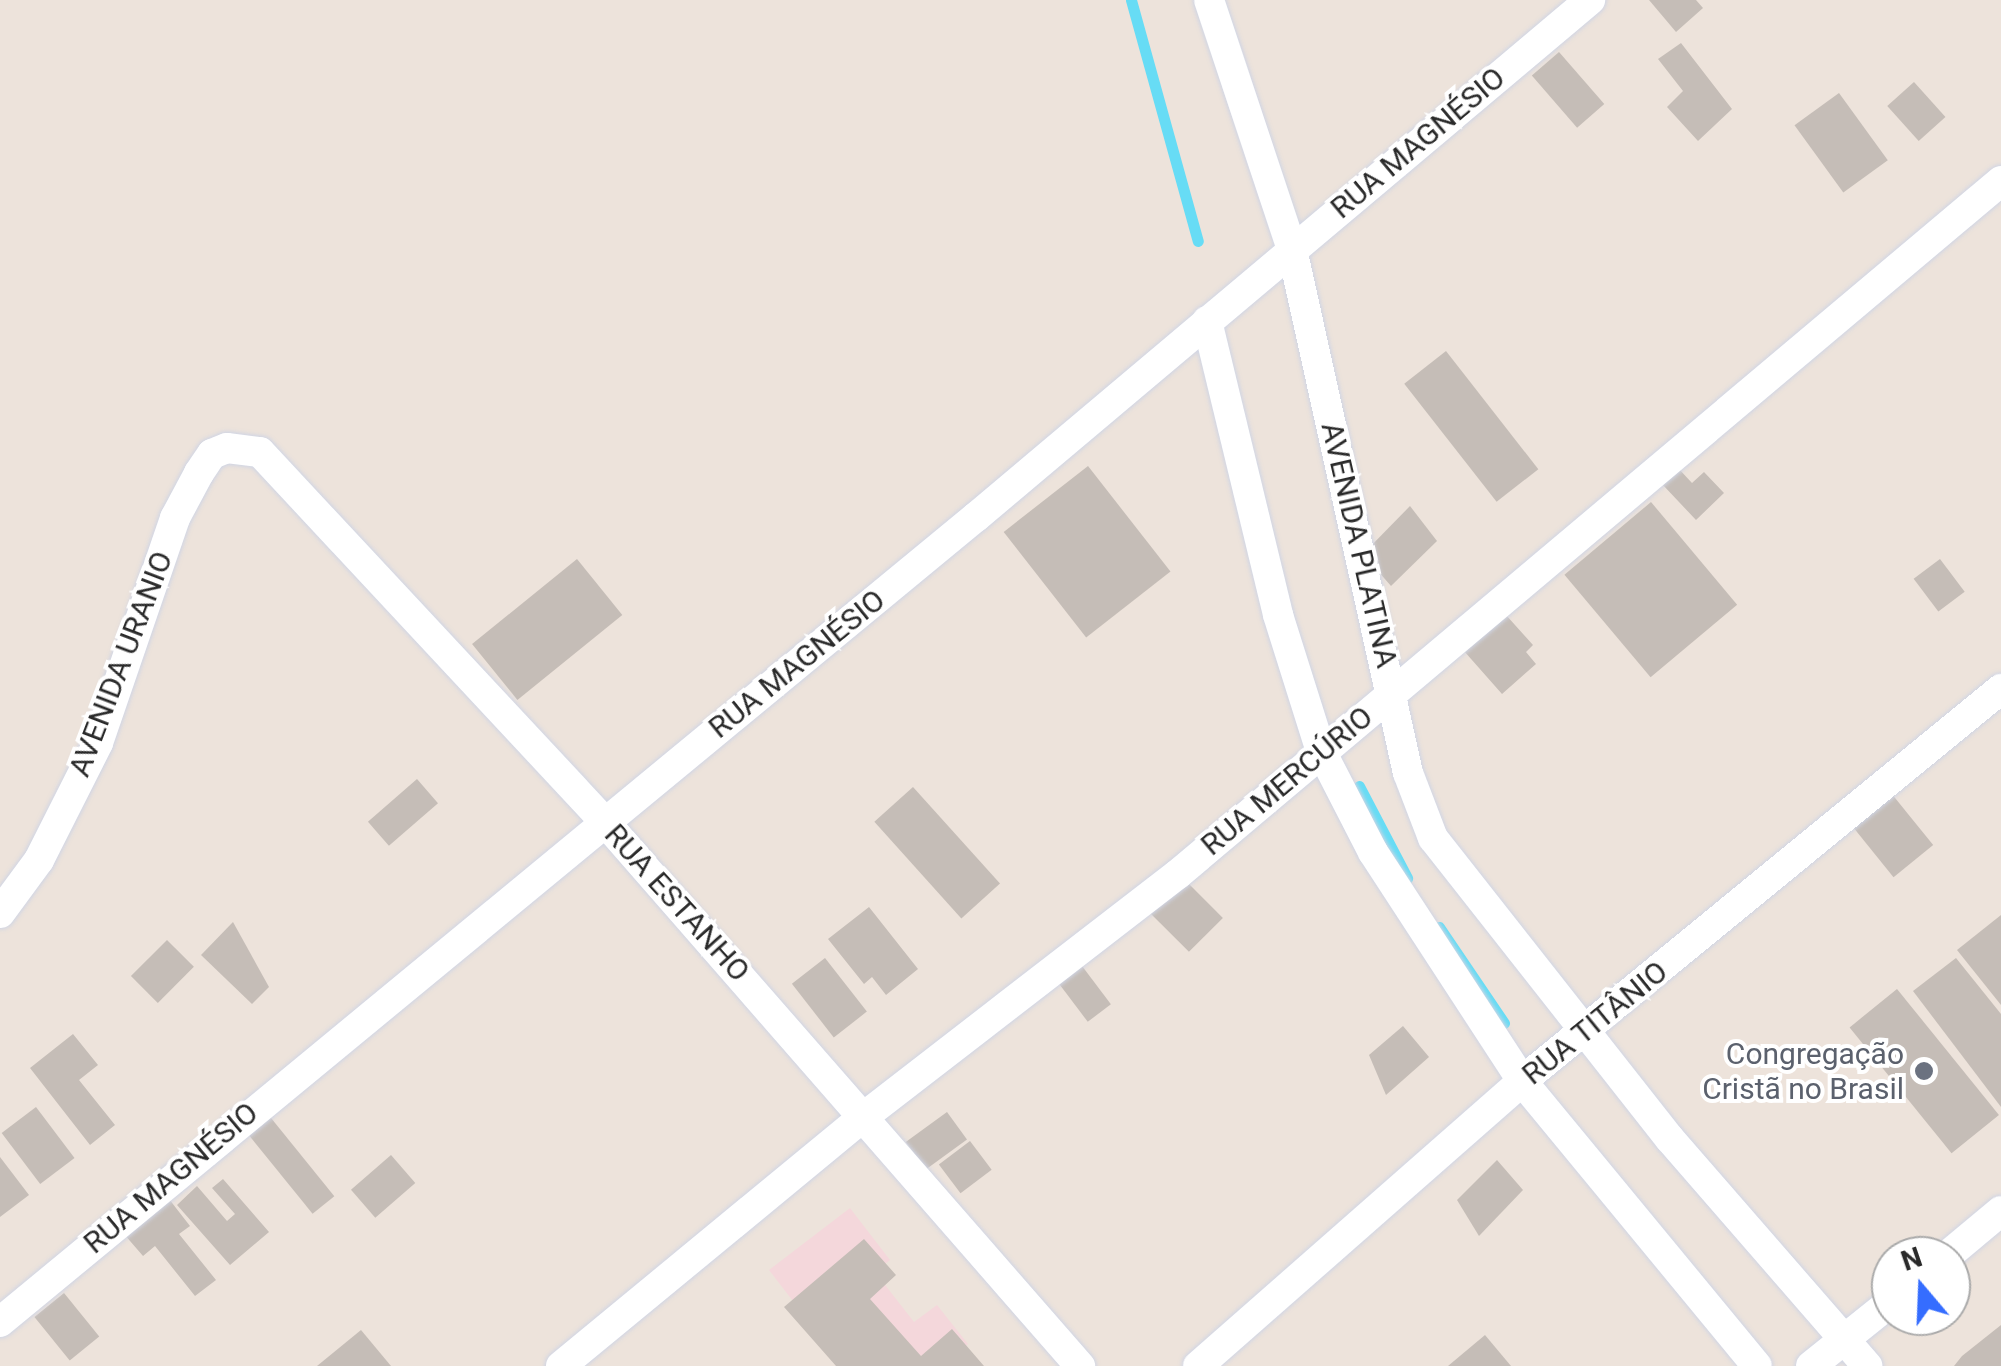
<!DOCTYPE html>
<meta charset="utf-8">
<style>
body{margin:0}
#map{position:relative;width:2001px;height:1366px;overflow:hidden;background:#ede3db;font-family:Roboto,sans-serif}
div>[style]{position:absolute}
.medical>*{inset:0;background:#f4d7db}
.stream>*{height:11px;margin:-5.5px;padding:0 5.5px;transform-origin:5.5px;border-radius:5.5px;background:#67dcf5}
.building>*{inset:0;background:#c5bdb7;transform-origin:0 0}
.roads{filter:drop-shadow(0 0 2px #d0d5e4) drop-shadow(0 0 2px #d0d5e4)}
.minor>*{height:30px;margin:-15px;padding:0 15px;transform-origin:15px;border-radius:15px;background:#fff}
.dots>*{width:28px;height:28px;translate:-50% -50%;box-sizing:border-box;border:5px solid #fff;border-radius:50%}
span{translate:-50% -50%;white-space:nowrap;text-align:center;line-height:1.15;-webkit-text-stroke:8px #fff;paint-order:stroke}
.street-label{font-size:30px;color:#2a2a2a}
.worship-label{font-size:30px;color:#5b616d}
.right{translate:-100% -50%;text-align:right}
.north{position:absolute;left:1871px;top:1236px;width:100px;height:100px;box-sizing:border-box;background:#fff;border:2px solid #aaa;border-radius:50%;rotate:341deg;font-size:28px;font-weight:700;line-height:40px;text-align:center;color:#2a2a2a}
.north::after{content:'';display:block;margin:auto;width:35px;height:45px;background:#356dff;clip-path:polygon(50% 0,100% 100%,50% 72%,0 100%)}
</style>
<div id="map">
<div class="medical">
<i style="clip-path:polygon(850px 1208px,890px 1260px,875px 1272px,914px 1322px,937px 1305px,968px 1344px,940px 1366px,843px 1366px,769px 1270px)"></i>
</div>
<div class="stream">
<i style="left:1131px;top:0;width:250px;rotate:74.5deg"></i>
<i style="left:1359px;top:786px;width:104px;rotate:62.4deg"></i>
<i style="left:1439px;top:927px;width:116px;rotate:55.9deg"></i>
</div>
<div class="building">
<i style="clip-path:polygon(1649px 0,1696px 0,1703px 8px,1676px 32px)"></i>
<i style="clip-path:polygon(1681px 43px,1732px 109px,1698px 141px,1667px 107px,1683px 91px,1658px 59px)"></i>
<i style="left:1559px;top:52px;width:69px;height:36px;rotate:49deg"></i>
<i style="left:1914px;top:82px;width:47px;height:36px;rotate:48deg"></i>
<i style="left:1839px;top:93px;width:83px;height:55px;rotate:54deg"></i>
<i style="left:1446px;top:351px;width:150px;height:53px;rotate:52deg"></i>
<i style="left:1088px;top:466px;width:134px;height:107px;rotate:52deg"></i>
<i style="clip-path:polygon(1678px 468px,1692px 483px,1704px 472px,1724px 493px,1696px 520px,1662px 484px)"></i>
<i style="left:1651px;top:502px;width:134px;height:113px;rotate:50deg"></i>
<i style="clip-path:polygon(1410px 506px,1437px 541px,1391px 586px,1363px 554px)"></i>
<i style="left:577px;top:559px;width:72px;height:135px;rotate:51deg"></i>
<i style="left:1940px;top:559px;width:41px;height:33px;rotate:53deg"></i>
<i style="clip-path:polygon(1506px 615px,1533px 645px,1526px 652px,1536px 664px,1502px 694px,1464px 651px)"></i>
<i style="left:417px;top:779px;width:32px;height:65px;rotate:49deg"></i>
<i style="left:913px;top:787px;width:130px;height:52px;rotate:48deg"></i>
<i style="left:1891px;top:793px;width:67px;height:51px;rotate:51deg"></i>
<i style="left:1184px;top:879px;width:55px;height:48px;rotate:45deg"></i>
<i style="clip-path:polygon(869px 907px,918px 969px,886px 995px,872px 977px,864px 984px,828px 939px)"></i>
<i style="clip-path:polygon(2001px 915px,2001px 1005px,1957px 950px)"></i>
<i style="clip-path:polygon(233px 922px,269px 987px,252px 1004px,201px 955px)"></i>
<i style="left:167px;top:940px;width:38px;height:51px;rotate:45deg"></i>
<i style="left:825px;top:958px;width:68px;height:42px;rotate:52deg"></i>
<i style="left:1076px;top:958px;width:58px;height:29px;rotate:53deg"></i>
<i style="clip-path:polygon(1956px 958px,2001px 1014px,2001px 1107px,1913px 991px)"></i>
<i style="left:1897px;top:989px;width:162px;height:61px;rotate:51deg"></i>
<i style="clip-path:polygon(1403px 1026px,1429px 1057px,1386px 1095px,1369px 1055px)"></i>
<i style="clip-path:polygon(73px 1034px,98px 1065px,79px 1080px,115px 1125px,90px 1145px,30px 1068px)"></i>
<i style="left:36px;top:1107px;width:64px;height:43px;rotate:53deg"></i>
<i style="left:947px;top:1112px;width:34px;height:51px;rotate:54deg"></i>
<i style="left:267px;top:1113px;width:107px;height:28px;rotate:51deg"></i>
<i style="left:970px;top:1141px;width:36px;height:39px;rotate:53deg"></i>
<i style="left:391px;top:1155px;width:37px;height:53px;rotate:49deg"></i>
<i style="clip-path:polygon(0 1157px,29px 1195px,0 1217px)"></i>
<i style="clip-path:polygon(1497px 1160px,1523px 1190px,1479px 1236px,1457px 1200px)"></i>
<i style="clip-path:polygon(223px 1179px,269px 1232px,230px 1265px,177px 1205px,197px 1186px,227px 1221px,235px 1214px,212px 1188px)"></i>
<i style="clip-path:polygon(169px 1199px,190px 1226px,179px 1234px,216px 1280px,195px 1296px,155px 1246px,143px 1256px,124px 1234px)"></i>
<i style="clip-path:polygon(864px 1239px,896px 1275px,870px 1299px,921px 1356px,952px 1329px,984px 1366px,836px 1366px,784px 1307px)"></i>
<i style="left:64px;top:1293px;width:56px;height:38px;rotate:51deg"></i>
<i style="clip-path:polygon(2001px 1325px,2001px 1366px,1954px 1366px,1962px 1356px)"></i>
<i style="clip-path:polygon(361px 1330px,391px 1366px,317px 1366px)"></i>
<i style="clip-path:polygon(1485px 1335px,1511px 1366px,1448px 1366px)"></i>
</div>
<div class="roads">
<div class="minor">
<i style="left:1209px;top:0;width:262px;rotate:71.6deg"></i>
<i style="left:1292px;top:249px;width:537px;rotate:77.52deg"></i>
<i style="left:1408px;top:773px;width:70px;rotate:69deg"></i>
<i style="left:1433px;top:838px;width:383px;rotate:51.8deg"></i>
<i style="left:1670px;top:1139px;width:301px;rotate:49deg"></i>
<i style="left:1207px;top:321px;width:302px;rotate:76.4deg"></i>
<i style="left:1278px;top:615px;width:143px;rotate:72.5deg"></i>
<i style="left:1321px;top:751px;width:114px;rotate:62.8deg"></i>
<i style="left:1373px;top:852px;width:273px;rotate:56.9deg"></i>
<i style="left:1522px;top:1081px;width:369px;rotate:50.5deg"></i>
<i style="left:0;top:913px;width:66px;rotate:-53.7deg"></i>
<i style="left:39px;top:860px;width:131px;rotate:-63.2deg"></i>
<i style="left:98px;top:743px;width:238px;rotate:-71.1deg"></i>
<i style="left:175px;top:518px;width:51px;rotate:-61.9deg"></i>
<i style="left:199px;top:473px;width:23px;rotate:-56deg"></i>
<i style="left:212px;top:454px;width:16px;rotate:-22deg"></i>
<i style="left:227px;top:448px;width:33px;rotate:7deg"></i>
<i style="left:260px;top:452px;width:504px;rotate:47.01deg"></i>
<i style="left:604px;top:821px;width:724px;rotate:48.87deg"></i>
<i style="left:1947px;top:1256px;width:70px;rotate:-39.8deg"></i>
<i style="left:0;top:1322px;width:1265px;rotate:-39.52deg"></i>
<i style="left:976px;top:517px;width:803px;rotate:-40.1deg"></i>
<i style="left:561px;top:1366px;width:395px;rotate:-39.5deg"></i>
<i style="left:866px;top:1115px;width:394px;rotate:-37.7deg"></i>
<i style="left:1178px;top:874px;width:1076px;rotate:-40.1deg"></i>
<i style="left:1198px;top:1366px;width:432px;rotate:-41.3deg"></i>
<i style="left:1522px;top:1081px;width:619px;rotate:-39.3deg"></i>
<i style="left:1811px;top:1366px;width:102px;rotate:-38.7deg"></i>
</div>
</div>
<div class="dots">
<i style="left:1924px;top:1071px;background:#6b7280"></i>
</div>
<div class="street-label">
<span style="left:1418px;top:143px;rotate:-40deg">RUA MAGNÉSIO</span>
<span style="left:1359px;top:545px;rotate:77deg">AVENIDA PLATINA</span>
<span style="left:121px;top:664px;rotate:-69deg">AVENIDA URANIO</span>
<span style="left:797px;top:664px;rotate:-39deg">RUA MAGNÉSIO</span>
<span style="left:1287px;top:781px;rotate:-40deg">RUA MERCÚRIO</span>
<span style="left:677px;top:903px;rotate:48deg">RUA ESTANHO</span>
<span style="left:1595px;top:1023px;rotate:-39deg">RUA TITÂNIO</span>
<span style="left:171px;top:1178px;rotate:-40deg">RUA MAGNÉSIO</span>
</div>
<div class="worship-label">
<span class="right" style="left:1904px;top:1071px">Congregação<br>Cristã no Brasil</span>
</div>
<div class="north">N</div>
</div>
